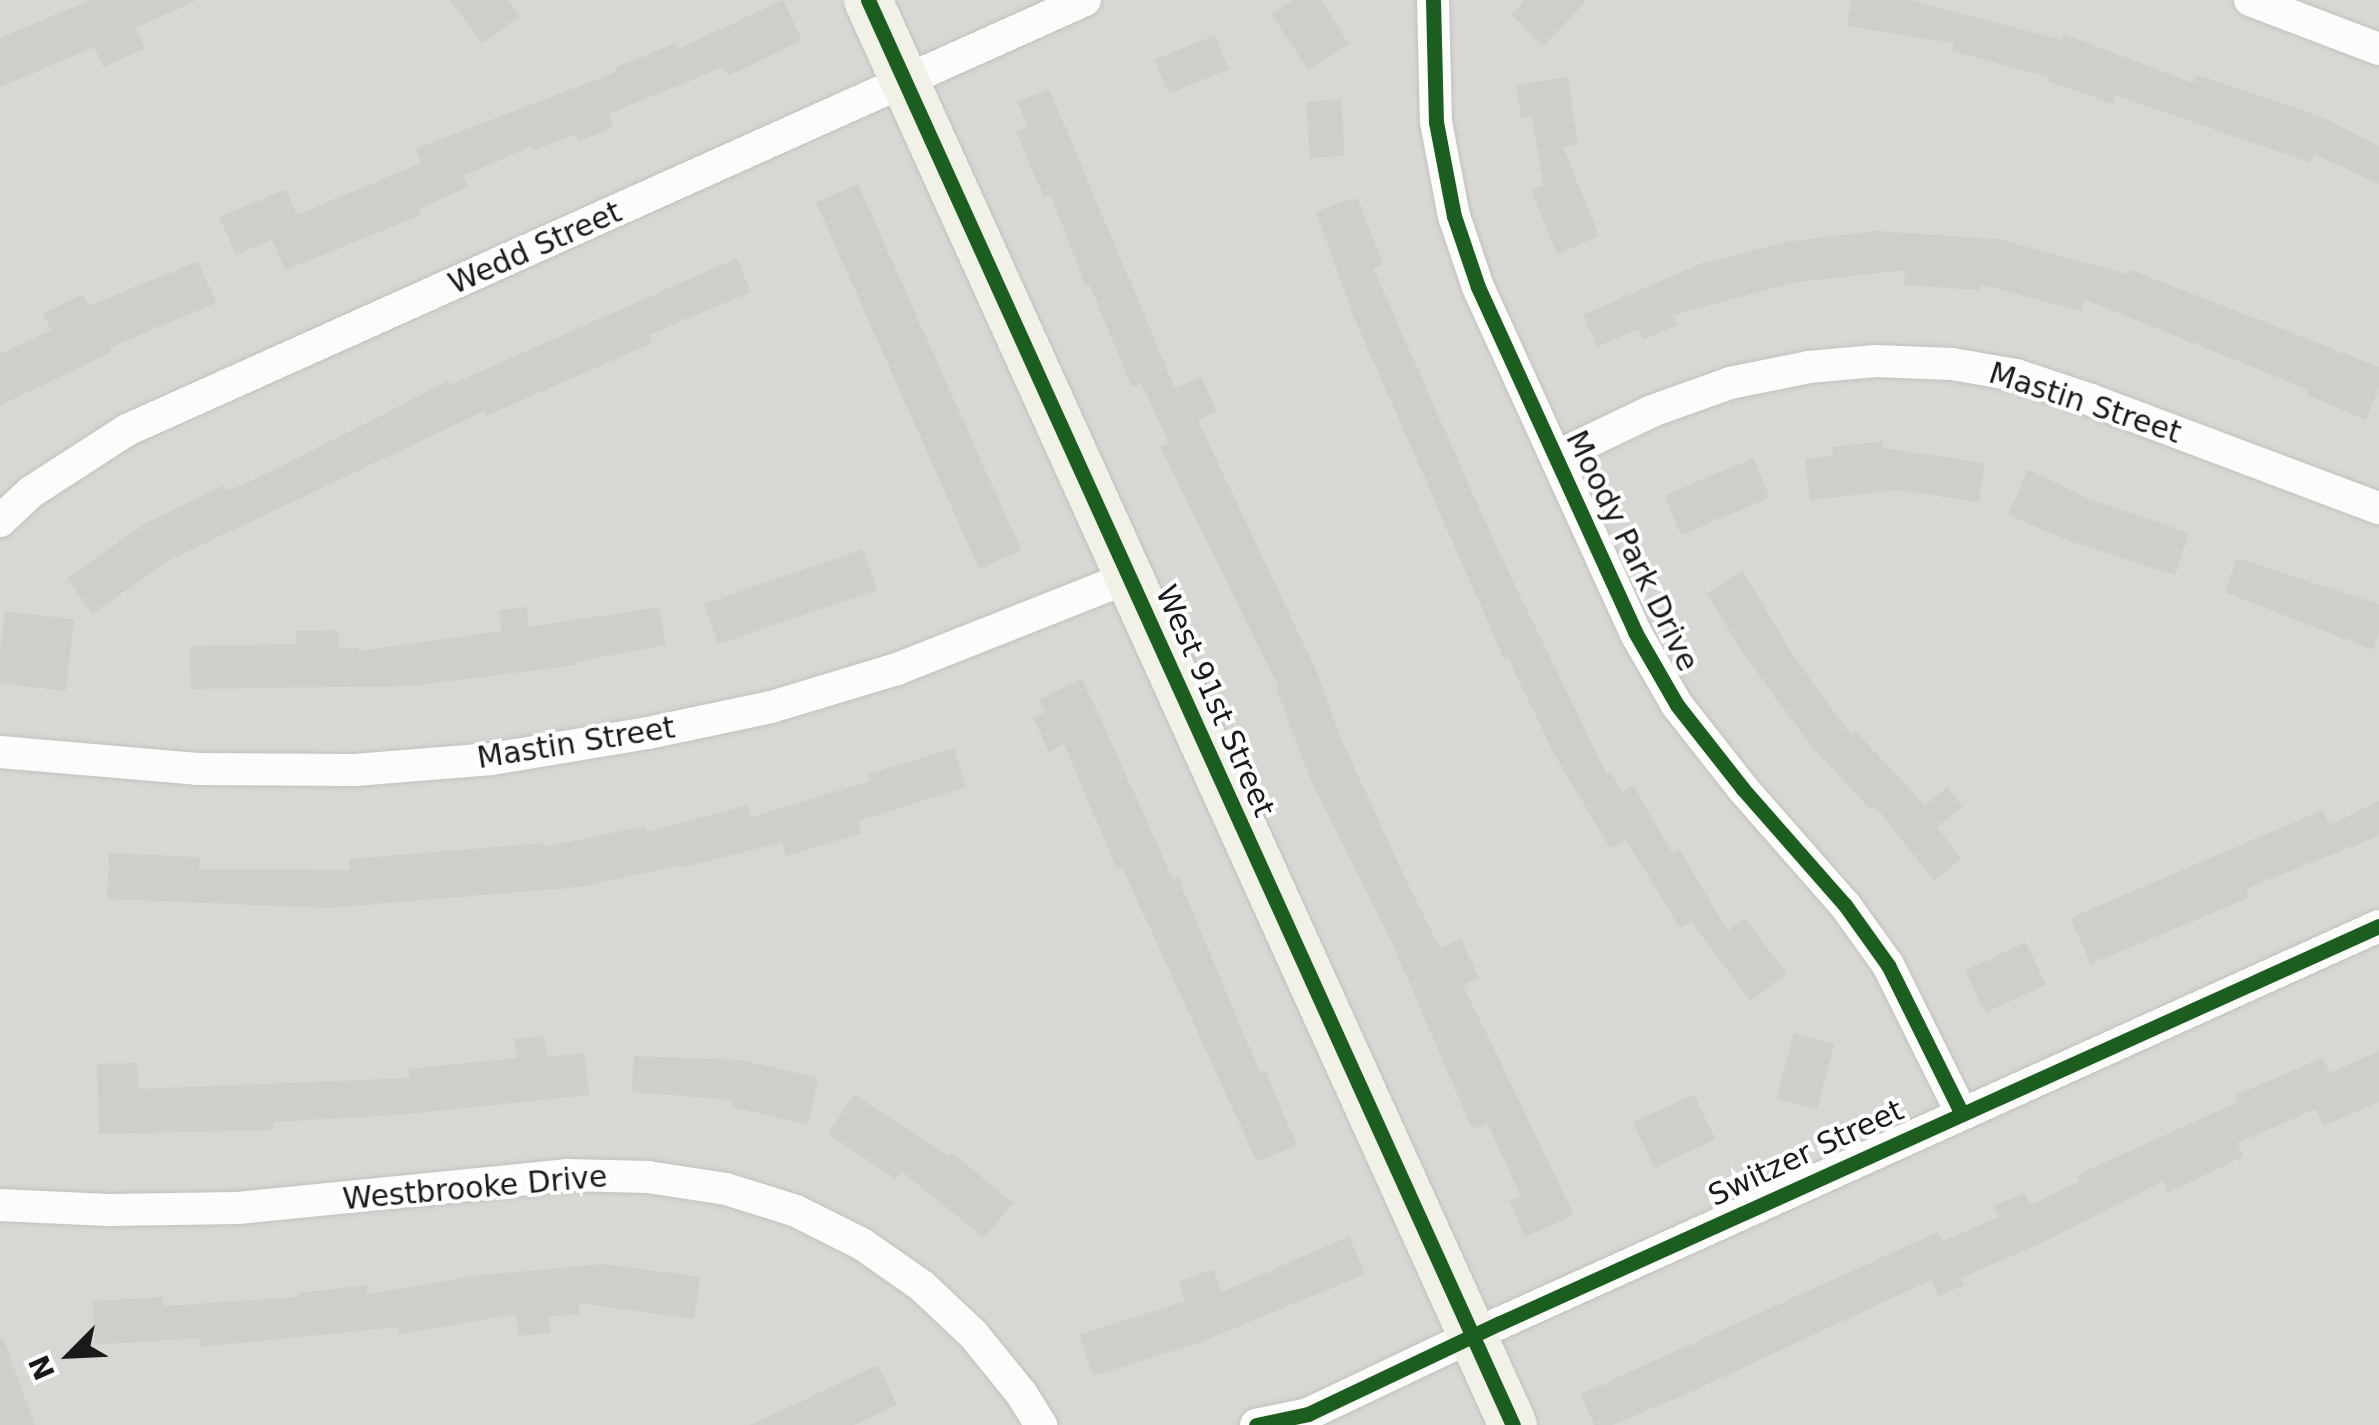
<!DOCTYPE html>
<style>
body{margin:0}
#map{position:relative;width:2379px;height:1425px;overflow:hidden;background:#eae8e2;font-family:"DejaVu Sans",sans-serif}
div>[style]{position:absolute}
.residential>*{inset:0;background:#d9d7d4}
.building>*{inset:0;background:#d0cec9;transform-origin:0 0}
.roads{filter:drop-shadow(0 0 2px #c2c1be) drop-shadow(0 0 2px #c2c1be)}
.street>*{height:32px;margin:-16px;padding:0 16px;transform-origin:16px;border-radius:16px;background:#fcfcfb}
.secondary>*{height:48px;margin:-24px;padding:0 24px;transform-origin:24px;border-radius:24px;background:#f1f1e8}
.cycleway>*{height:15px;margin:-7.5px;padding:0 7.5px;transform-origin:7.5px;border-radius:7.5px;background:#1b5e20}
span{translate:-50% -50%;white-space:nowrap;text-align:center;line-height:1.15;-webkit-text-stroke:8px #fff;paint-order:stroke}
.street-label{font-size:30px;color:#1a1a1a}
.north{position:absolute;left:20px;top:1305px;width:100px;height:100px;-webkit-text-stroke:8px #fff;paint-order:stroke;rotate:246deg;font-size:28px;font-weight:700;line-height:40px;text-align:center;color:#1a1a1a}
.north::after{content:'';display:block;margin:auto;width:35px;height:45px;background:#1a1a1a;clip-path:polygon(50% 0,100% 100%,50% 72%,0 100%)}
</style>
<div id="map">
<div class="residential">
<i style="clip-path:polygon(0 0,841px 0,1486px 1425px,0 1425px)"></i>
<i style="clip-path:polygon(881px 0,2379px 0,2379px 1425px,1530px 1425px)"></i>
</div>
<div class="building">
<i style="clip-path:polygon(91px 0,197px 0,135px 28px,145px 48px,104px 67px,94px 47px,0 87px,0 38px)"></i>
<i style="clip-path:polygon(450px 0,508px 0,520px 16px,482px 44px)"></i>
<i style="clip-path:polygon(783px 0,802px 40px,728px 76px,723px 67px,608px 114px,614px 127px,579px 141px,575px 134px,533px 151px,531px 146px,463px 176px,468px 187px,419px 209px,421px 215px,285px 270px,272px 240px,236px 255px,219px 217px,286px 189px,297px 215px,421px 163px,415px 149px,616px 72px,614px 68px,675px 43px,678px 49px)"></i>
<i style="clip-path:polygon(1293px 0,1321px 0,1349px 44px,1308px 70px,1271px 14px)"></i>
<i style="clip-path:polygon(1525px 0,1587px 0,1544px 46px,1511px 15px)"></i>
<i style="clip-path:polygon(1851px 0,1910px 0,2062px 40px,2064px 34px,2193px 83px,2196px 75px,2261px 96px,2326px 119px,2379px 146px,2379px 184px,2314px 154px,2311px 163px,2115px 95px,2113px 104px,2048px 81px,2049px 77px,1952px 51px,1954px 43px,1847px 26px)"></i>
<i style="left:1215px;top:35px;width:37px;height:65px;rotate:68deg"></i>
<i style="clip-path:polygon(1568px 77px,1578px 145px,1563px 147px,1599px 236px,1557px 254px,1531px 190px,1543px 185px,1532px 116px,1521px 118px,1516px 85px)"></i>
<i style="clip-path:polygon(1049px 89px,1175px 388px,1201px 377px,1217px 411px,1198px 421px,1316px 670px,1340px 736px,1398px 863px,1440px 948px,1461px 939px,1479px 978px,1463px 985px,1574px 1215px,1525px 1237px,1510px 1201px,1521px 1196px,1487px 1123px,1473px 1130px,1391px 941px,1311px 781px,1276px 688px,1279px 687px,1160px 447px,1169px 443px,1141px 383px,1132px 387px,1089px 284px,1085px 285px,1051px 195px,1044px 198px,1016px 132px,1028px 127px,1017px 102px)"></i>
<i style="left:1341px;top:99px;width:57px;height:35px;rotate:86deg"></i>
<i style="left:858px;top:184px;width:401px;height:46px;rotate:66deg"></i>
<i style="clip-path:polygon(1349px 199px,1358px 200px,1383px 264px,1373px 268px,1498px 550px,1607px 775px,1611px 772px,1622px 792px,1633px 785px,1672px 853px,1679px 849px,1728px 931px,1745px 918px,1787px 974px,1750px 1001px,1691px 922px,1680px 928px,1626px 840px,1610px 848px,1554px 754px,1508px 658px,1504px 659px,1353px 315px,1316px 212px)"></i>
<i style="clip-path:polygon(1876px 231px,1998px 239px,2127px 274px,2129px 269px,2379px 367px,2379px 388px,2366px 420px,2307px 395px,2309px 390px,2084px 299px,2081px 311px,1980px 284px,1980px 290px,1904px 285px,1905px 270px,1792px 283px,1672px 315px,1677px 325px,1643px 340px,1638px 329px,1597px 347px,1583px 315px,1700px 264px,1790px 241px)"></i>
<i style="clip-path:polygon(737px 258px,751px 292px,649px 335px,652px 343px,486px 416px,484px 411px,170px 560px,92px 614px,67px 578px,146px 523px,225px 485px,228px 491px,276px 469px,448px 381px,450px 385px)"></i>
<i style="clip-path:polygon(198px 261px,216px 303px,109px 348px,111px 352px,0 406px,0 354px,51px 330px,43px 314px,83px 294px,89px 306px)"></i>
<i style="clip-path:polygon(1883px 441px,1883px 448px,1985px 463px,1979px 502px,1898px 490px,1810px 500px,1805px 459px,1833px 455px,1832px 447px)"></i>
<i style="left:1753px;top:458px;width:43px;height:96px;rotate:67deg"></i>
<i style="clip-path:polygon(2028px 469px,2089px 499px,2189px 533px,2175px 575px,2072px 542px,2008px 515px)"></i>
<i style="left:863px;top:549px;width:43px;height:168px;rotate:71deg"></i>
<i style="clip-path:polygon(2237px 558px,2379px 604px,2379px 632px,2373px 650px,2225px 592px)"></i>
<i style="clip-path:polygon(1743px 571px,1791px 652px,1851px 735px,1855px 731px,1925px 805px,1947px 787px,1963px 807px,1937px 827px,1962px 859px,1934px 881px,1875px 806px,1871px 810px,1812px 747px,1742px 652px,1707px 593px)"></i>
<i style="clip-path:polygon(527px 607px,529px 627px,659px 607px,666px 645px,576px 662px,577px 665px,411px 686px,191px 689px,190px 646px,296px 644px,296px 631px,338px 630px,339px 648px,359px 648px,359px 651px,501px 631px,499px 610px)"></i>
<i style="left:5px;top:611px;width:70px;height:72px;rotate:7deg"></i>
<i style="clip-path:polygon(1082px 678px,1173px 879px,1178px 877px,1260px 1073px,1265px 1071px,1297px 1145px,1257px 1162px,1122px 867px,1117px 869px,1064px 744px,1049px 752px,1033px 718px,1045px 712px,1039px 700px)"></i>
<i style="clip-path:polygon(954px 748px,966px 787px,858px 821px,861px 833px,786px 856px,782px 842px,681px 868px,681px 865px,579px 887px,328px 908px,107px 899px,109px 853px,200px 857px,199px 869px,350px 870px,349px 859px,544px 843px,544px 847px,645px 826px,647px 832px,748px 805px,751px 817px,870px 781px,868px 774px)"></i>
<i style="clip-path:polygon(2379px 801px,2379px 836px,2246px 889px,2250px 897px,2091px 964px,2070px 918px,2323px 810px,2329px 825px)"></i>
<i style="left:2026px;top:942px;width:47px;height:67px;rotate:65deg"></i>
<i style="left:1794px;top:1033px;width:42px;height:68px;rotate:15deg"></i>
<i style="clip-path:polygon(544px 1036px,547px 1057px,584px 1053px,589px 1095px,399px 1115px,273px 1122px,273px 1130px,99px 1134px,97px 1064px,137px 1063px,138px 1089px,410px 1078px,409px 1069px,517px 1058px,514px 1039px)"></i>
<i style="clip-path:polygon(2379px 1051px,2379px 1102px,2323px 1126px,2316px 1109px,2237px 1143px,2244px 1156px,2168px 1193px,2163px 1181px,2046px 1241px,1961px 1278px,1964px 1285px,1939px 1296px,1931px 1280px,1693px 1391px,1613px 1425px,1594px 1425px,1581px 1394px,1938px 1232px,1943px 1241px,1999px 1217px,1994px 1206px,2025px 1193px,2030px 1205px,2080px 1181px,2077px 1175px,2238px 1102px,2235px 1095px,2323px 1058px,2330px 1073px)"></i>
<i style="clip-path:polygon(634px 1056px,742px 1060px,818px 1078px,808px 1125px,732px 1107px,733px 1100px,631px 1092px)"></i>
<i style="clip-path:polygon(854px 1094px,948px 1156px,951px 1152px,1013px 1203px,984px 1238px,901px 1171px,896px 1179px,828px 1134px)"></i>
<i style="left:1694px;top:1094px;width:50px;height:67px;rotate:65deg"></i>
<i style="clip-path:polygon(1349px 1236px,1365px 1274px,1201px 1342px,1093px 1376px,1079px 1335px,1185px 1301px,1179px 1282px,1213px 1269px,1222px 1292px)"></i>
<i style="clip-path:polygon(604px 1264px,700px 1277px,694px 1319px,578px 1303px,580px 1314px,549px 1317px,551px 1333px,519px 1336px,516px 1314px,399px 1334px,398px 1327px,200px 1347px,199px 1338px,95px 1345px,93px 1301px,163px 1297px,164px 1306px,299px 1297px,298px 1293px,367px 1285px,368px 1294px,472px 1276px)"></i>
<i style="clip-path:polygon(0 1338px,3px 1338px,35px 1425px,0 1425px)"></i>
<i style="clip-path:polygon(878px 1365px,897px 1405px,854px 1425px,750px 1425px)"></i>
</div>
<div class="roads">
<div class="street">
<i style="left:1433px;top:0;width:122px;rotate:88.6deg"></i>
<i style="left:1436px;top:122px;width:96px;rotate:79.2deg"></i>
<i style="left:1454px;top:216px;width:75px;rotate:71.3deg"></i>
<i style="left:1478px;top:287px;width:379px;rotate:65.5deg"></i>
<i style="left:1635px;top:632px;width:84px;rotate:60.1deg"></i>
<i style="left:1677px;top:705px;width:107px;rotate:51.8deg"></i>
<i style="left:1743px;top:789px;width:154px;rotate:48.7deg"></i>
<i style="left:1845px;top:905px;width:74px;rotate:54.4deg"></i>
<i style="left:1888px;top:965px;width:164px;rotate:63.6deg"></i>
<i style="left:2250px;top:0;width:138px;rotate:20.8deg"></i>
<i style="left:1556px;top:457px;width:106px;rotate:-25.6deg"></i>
<i style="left:1652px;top:411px;width:83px;rotate:-19.7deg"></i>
<i style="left:1730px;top:383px;width:81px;rotate:-11.4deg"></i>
<i style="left:1809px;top:367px;width:66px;rotate:-5.2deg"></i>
<i style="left:1875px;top:361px;width:77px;rotate:2.2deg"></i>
<i style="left:1952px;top:364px;width:65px;rotate:9.8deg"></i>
<i style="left:2016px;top:375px;width:79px;rotate:18.4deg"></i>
<i style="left:2091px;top:400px;width:308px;rotate:20.6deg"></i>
<i style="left:0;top:521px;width:42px;rotate:-43.1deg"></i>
<i style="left:31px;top:492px;width:114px;rotate:-32.9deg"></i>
<i style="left:127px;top:430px;width:1050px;rotate:-24.17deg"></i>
<i style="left:0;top:752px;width:198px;rotate:4.9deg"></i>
<i style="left:197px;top:769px;width:158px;rotate:0.4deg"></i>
<i style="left:355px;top:770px;width:137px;rotate:-4.6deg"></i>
<i style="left:492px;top:759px;width:158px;rotate:-9.5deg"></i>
<i style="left:648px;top:733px;width:126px;rotate:-11.9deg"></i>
<i style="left:771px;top:707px;width:132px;rotate:-16.8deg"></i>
<i style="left:897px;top:669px;width:250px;rotate:-21.6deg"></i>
<i style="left:0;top:1205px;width:108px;rotate:2.7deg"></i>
<i style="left:108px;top:1210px;width:130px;rotate:-0.9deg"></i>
<i style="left:238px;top:1208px;width:332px;rotate:-5.7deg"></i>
<i style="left:568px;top:1175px;width:80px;rotate:1.4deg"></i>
<i style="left:648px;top:1177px;width:79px;rotate:8.7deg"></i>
<i style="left:726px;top:1189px;width:73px;rotate:17.4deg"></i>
<i style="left:796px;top:1211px;width:74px;rotate:26.6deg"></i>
<i style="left:862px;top:1244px;width:73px;rotate:35deg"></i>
<i style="left:922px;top:1286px;width:70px;rotate:43.3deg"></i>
<i style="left:973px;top:1334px;width:76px;rotate:50.9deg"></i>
<i style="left:1021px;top:1393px;width:38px;rotate:58deg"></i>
<i style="left:1256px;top:1425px;width:53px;rotate:-11.9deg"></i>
<i style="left:1308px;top:1414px;width:212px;rotate:-25.4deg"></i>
<i style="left:1500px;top:1323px;width:964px;rotate:-24.31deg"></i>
</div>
<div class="secondary">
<i style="left:868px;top:0;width:1564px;rotate:65.65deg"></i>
</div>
</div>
<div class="cycleway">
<i style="left:868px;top:0;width:1564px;rotate:65.65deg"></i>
<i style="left:1433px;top:0;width:122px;rotate:88.6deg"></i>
<i style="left:1436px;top:122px;width:96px;rotate:79.2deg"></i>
<i style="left:1454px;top:216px;width:75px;rotate:71.3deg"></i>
<i style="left:1478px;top:287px;width:379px;rotate:65.5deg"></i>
<i style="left:1635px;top:632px;width:84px;rotate:60.1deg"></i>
<i style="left:1677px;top:705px;width:107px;rotate:51.8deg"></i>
<i style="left:1743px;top:789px;width:154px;rotate:48.7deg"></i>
<i style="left:1845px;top:905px;width:74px;rotate:54.4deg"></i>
<i style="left:1888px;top:965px;width:164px;rotate:63.6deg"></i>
<i style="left:1256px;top:1425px;width:53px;rotate:-11.9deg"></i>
<i style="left:1308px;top:1414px;width:212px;rotate:-25.4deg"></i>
<i style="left:1500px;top:1323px;width:964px;rotate:-24.31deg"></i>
</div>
<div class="street-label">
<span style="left:535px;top:248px;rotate:-24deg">Wedd Street</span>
<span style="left:2085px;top:403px;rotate:18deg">Mastin Street</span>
<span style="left:1632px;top:551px;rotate:64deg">Moody Park Drive</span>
<span style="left:1215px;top:701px;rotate:66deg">West 91st Street</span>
<span style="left:576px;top:743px;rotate:-9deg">Mastin Street</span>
<span style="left:1806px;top:1153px;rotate:-25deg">Switzer Street</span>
<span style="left:475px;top:1188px;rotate:-5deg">Westbrooke Drive</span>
</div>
<div class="north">N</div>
</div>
